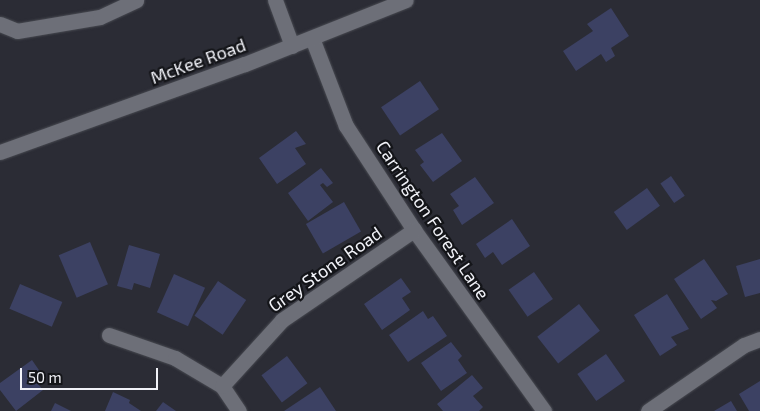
<!DOCTYPE html>
<style>
body{margin:0}
#map{position:relative;width:760px;height:411px;overflow:hidden;background:#2b2c35;font-family:"Exo 2",sans-serif}
div>[style]{position:absolute}
.building>*{inset:0;background:#3c4163;transform-origin:0 0}
.roads{filter:drop-shadow(0 0 1px #484a51) drop-shadow(0 0 1px #484a51)}
.street>*{height:15px;margin:-7.5px;padding:0 7.5px;transform-origin:7.5px;border-radius:7.5px;background:#6d6f78}
.secondary>*{height:15px;margin:-7.5px;padding:0 7.5px;transform-origin:7.5px;border-radius:7.5px;background:#6d6f78}
span{translate:-50% -50%;white-space:nowrap;text-align:center;line-height:1.15;-webkit-text-stroke:4.5px #141519;paint-order:stroke}
.street-label{font-size:18px;color:#f1f2f8}
.scale{position:absolute;left:20px;top:368px;width:138px;height:22px;box-sizing:border-box;border:2px solid #f1f2f8;border-top:0;padding-left:6px;font-size:15px;line-height:18px;white-space:nowrap;color:#f1f2f8;-webkit-text-stroke:4px #141519;paint-order:stroke}
</style>
<div id="map">
<div class="building">
<i style="clip-path:polygon(611px 8px,629px 36px,611px 48px,615px 56px,606px 62px,601px 54px,576px 71px,563px 51px,593px 31px,587px 24px)"></i>
<i style="left:420px;top:81px;width:34px;height:47px;rotate:56deg"></i>
<i style="clip-path:polygon(296px 131px,306px 144px,295px 148px,306px 164px,277px 184px,259px 158px)"></i>
<i style="clip-path:polygon(442px 133px,462px 161px,433px 182px,420px 165px,424px 162px,415px 150px)"></i>
<i style="clip-path:polygon(321px 168px,333px 183px,327px 187px,323px 183px,320px 185px,333px 202px,308px 221px,288px 193px)"></i>
<i style="left:671px;top:176px;width:24px;height:13px;rotate:55deg"></i>
<i style="clip-path:polygon(475px 177px,494px 203px,462px 225px,453px 210px,459px 206px,450px 194px)"></i>
<i style="left:647px;top:188px;width:22px;height:41px;rotate:54deg"></i>
<i style="left:344px;top:202px;width:34px;height:44px;rotate:60deg"></i>
<i style="clip-path:polygon(512px 219px,530px 246px,502px 265px,493px 252px,485px 258px,476px 244px)"></i>
<i style="left:90px;top:242px;width:46px;height:34px;rotate:67deg"></i>
<i style="clip-path:polygon(129px 245px,160px 254px,150px 288px,134px 283px,132px 290px,117px 286px)"></i>
<i style="clip-path:polygon(704px 259px,728px 294px,716px 301px,711px 300px,717px 308px,701px 319px,674px 279px)"></i>
<i style="clip-path:polygon(760px 259px,760px 293px,745px 297px,736px 266px)"></i>
<i style="left:534px;top:272px;width:33px;height:31px;rotate:55deg"></i>
<i style="left:174px;top:274px;width:34px;height:42px;rotate:24deg"></i>
<i style="clip-path:polygon(401px 278px,411px 292px,402px 298px,410px 310px,382px 330px,364px 304px)"></i>
<i style="left:218px;top:281px;width:34px;height:42px;rotate:34deg"></i>
<i style="left:20px;top:284px;width:46px;height:27px;rotate:23deg"></i>
<i style="clip-path:polygon(667px 294px,689px 329px,671px 337px,677px 345px,660px 356px,634px 315px)"></i>
<i style="left:579px;top:304px;width:34px;height:53px;rotate:52deg"></i>
<i style="clip-path:polygon(423px 311px,428px 319px,433px 316px,447px 336px,408px 362px,389px 335px)"></i>
<i style="clip-path:polygon(451px 342px,462px 356px,458px 360px,467px 373px,441px 391px,421px 363px)"></i>
<i style="left:606px;top:354px;width:33px;height:35px;rotate:55deg"></i>
<i style="left:287px;top:356px;width:34px;height:32px;rotate:53deg"></i>
<i style="clip-path:polygon(32px 360px,41px 373px,34px 379px,43px 390px,16px 411px,0 390px,0 383px)"></i>
<i style="clip-path:polygon(472px 375px,483px 388px,473px 396px,483px 407px,479px 411px,443px 411px,437px 404px)"></i>
<i style="clip-path:polygon(760px 381px,760px 411px,749px 411px,739px 394px)"></i>
<i style="clip-path:polygon(320px 387px,336px 411px,284px 411px)"></i>
<i style="clip-path:polygon(113px 392px,130px 400px,129px 403px,141px 411px,105px 411px)"></i>
<i style="clip-path:polygon(731px 401px,737px 411px,714px 411px)"></i>
<i style="clip-path:polygon(163px 402px,176px 411px,156px 411px)"></i>
<i style="clip-path:polygon(55px 403px,71px 411px,51px 411px)"></i>
</div>
<div class="roads">
<div class="street">
<i style="left:275px;top:0;width:49px;rotate:69.7deg"></i>
<i style="left:0;top:24px;width:18px;rotate:22deg"></i>
<i style="left:17px;top:31px;width:84px;rotate:-9.6deg"></i>
<i style="left:100px;top:17px;width:40px;rotate:-25deg"></i>
<i style="left:312px;top:38px;width:94px;rotate:68.9deg"></i>
<i style="left:346px;top:126px;width:124px;rotate:56.8deg"></i>
<i style="left:414px;top:230px;width:223px;rotate:54.3deg"></i>
<i style="left:109px;top:335px;width:70px;rotate:19.2deg"></i>
<i style="left:175px;top:358px;width:55px;rotate:30.8deg"></i>
<i style="left:222px;top:386px;width:30px;rotate:56deg"></i>
<i style="left:222px;top:386px;width:89px;rotate:-47.7deg"></i>
<i style="left:282px;top:320px;width:160px;rotate:-34.3deg"></i>
<i style="left:648px;top:411px;width:116px;rotate:-34.5deg"></i>
<i style="left:744px;top:345px;width:17px;rotate:-21deg"></i>
</div>
<div class="secondary">
<i style="left:0;top:152px;width:260px;rotate:-19.8deg"></i>
<i style="left:245px;top:64px;width:173px;rotate:-21.7deg"></i>
</div>
</div>
<div class="street-label">
<span style="left:198px;top:61px;rotate:-20deg">McKee Road</span>
<span style="left:433px;top:220px;rotate:56deg">Carrington Forest Lane</span>
<span style="left:325px;top:269px;rotate:-35deg">Grey Stone Road</span>
</div>
<div class="scale">50 m</div>
</div>
